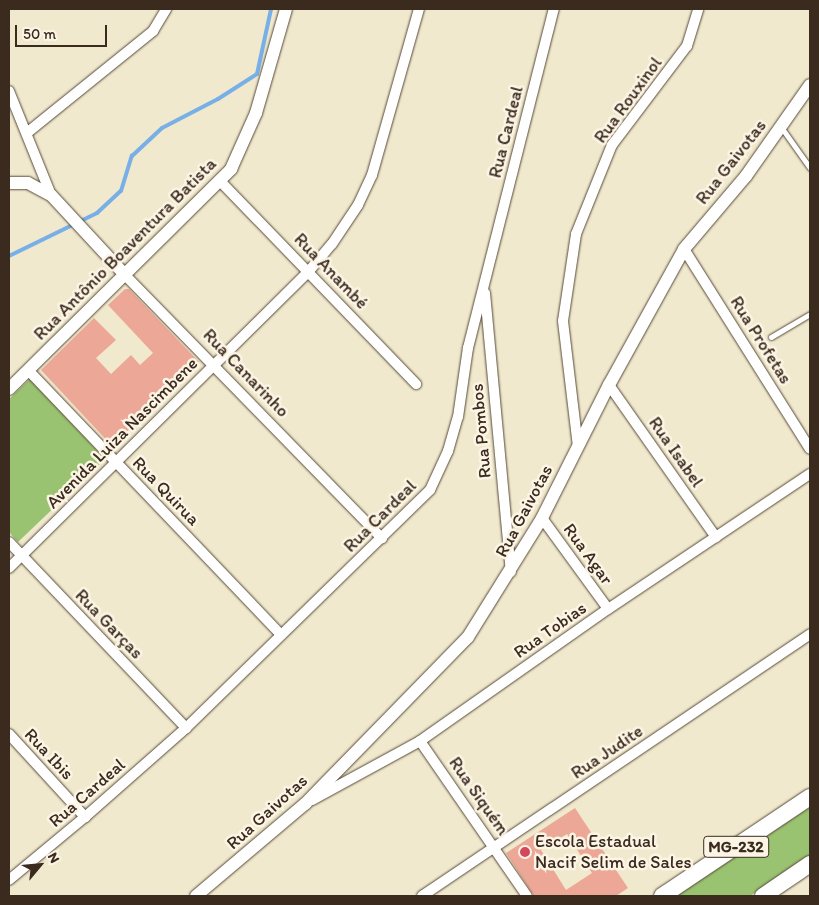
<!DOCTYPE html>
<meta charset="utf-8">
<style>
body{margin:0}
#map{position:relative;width:819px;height:905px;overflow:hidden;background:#f0e9cd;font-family:Itim,sans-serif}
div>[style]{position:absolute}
.green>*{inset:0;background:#99c370}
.stream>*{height:4px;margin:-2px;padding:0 2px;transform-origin:2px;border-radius:2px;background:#79afe7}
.building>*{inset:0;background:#eca796}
.roads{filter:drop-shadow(0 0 1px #564738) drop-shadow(0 0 1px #564738)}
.service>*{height:5px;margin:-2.5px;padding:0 2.5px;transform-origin:2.5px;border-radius:2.5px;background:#fff}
.minor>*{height:10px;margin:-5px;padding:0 5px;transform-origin:5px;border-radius:5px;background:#fff}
.tertiary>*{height:12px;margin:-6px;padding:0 6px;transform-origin:6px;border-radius:6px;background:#fff}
.primary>*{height:16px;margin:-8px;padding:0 8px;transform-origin:8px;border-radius:8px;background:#fff}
.dots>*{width:14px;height:14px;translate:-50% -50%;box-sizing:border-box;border:2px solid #fcf5e5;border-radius:50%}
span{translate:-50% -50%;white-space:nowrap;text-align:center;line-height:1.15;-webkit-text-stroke:5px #fcf5e5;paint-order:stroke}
.shield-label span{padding:1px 4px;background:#fcf5e5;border:1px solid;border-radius:4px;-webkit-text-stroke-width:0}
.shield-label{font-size:16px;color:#3b2a1e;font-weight:700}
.street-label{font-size:18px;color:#3b2a1e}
.poi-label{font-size:18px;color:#3b2a1e}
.left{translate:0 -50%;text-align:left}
.frame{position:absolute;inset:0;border:10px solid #3b2a1e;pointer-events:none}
.north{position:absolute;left:15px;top:840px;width:50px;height:50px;-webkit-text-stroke:4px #fcf5e5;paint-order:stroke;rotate:62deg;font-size:14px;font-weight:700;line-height:20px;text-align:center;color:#3b2a1e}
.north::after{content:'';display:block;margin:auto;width:18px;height:22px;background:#3b2a1e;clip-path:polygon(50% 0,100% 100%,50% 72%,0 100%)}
.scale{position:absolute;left:15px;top:25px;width:92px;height:22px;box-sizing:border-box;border:2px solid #3b2a1e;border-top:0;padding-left:6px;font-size:15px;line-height:18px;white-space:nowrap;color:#3b2a1e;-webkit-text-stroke:4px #fcf5e5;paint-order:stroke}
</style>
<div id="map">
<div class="green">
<i style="clip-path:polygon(30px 379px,105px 459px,18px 542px,9px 532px,9px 399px)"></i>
<i style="clip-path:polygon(810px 807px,810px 856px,750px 896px,675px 896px)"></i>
</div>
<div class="stream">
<i style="left:9px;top:256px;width:98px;rotate:-26deg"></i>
<i style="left:97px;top:213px;width:33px;rotate:-43deg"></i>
<i style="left:121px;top:191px;width:37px;rotate:-73deg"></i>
<i style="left:132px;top:156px;width:41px;rotate:-43deg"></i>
<i style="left:162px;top:128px;width:63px;rotate:-27.4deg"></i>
<i style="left:218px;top:99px;width:46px;rotate:-32.7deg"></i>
<i style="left:257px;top:74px;width:66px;rotate:-77.8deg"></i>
</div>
<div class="building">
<i style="clip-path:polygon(125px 289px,129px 289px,199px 362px,112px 446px,41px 370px,94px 318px,116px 340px,96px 358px,111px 374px,131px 355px,140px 365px,153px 353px,108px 305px)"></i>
<i style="clip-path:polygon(evenodd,575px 808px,628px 888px,616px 896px,534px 896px,506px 853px,575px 808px,567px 834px,592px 873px,566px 890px,541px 850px,567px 834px)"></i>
</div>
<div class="roads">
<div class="service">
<i style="left:781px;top:127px;width:50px;rotate:54.7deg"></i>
<i style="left:771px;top:337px;width:45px;rotate:-30.5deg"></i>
</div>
<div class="minor">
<i style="left:9px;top:91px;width:112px;rotate:68deg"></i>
<i style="left:28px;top:132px;width:161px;rotate:-38.9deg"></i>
<i style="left:153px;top:31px;width:26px;rotate:-59deg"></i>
<i style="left:221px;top:182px;width:281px;rotate:46deg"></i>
<i style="left:684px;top:249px;width:236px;rotate:57.8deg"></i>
<i style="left:125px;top:275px;width:368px;rotate:45.7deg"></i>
<i style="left:485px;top:293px;width:280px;rotate:84.7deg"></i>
<i style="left:28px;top:370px;width:366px;rotate:46.3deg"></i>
<i style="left:609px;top:385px;width:186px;rotate:54.9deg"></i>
<i style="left:578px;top:447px;width:127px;rotate:-96.8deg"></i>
<i style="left:563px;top:321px;width:88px;rotate:-81.5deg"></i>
<i style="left:576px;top:234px;width:96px;rotate:-68deg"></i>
<i style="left:612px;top:145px;width:124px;rotate:-52.9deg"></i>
<i style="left:687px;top:46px;width:39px;rotate:-73deg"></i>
<i style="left:542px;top:518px;width:112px;rotate:54deg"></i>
<i style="left:9px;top:542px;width:257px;rotate:46.4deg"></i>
<i style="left:9px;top:568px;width:422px;rotate:-44.7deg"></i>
<i style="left:309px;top:271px;width:35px;rotate:-50deg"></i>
<i style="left:332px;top:244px;width:47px;rotate:-56.3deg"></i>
<i style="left:358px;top:205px;width:33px;rotate:-65deg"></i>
<i style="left:372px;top:175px;width:173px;rotate:-74.2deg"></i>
<i style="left:9px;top:734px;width:113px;rotate:47.5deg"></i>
<i style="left:420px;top:741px;width:188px;rotate:55.4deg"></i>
<i style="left:312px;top:800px;width:123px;rotate:-28.6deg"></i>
<i style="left:420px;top:741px;width:230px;rotate:-35.1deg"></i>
<i style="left:608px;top:609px;width:243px;rotate:-33.8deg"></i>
<i style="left:9px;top:880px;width:99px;rotate:-39.7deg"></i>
<i style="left:85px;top:817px;width:135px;rotate:-41.4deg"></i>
<i style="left:186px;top:728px;width:341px;rotate:-44.3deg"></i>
<i style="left:430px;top:490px;width:43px;rotate:-65.2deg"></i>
<i style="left:448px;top:451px;width:35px;rotate:-74deg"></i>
<i style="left:458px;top:417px;width:70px;rotate:-81.8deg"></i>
<i style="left:468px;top:348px;width:350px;rotate:-75.8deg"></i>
<i style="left:422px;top:896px;width:468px;rotate:-34deg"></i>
</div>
<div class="tertiary">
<i style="left:9px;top:183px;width:19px"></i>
<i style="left:28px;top:183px;width:26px;rotate:28deg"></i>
<i style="left:51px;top:195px;width:109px;rotate:47.2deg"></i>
<i style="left:9px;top:389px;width:313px;rotate:-44.7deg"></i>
<i style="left:231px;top:169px;width:61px;rotate:-65.9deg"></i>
<i style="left:256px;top:113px;width:108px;rotate:-73.9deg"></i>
<i style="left:196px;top:896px;width:143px;rotate:-40.2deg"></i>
<i style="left:305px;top:804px;width:233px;rotate:-45.7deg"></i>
<i style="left:468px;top:637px;width:140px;rotate:-58.1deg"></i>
<i style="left:542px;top:518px;width:149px;rotate:-63.3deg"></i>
<i style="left:609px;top:385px;width:155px;rotate:-61.1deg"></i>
<i style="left:684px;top:249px;width:96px;rotate:-49.7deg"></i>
<i style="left:746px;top:176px;width:111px;rotate:-54.9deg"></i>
</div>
<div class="primary">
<i style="left:662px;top:896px;width:178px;rotate:-33.8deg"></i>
<i style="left:763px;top:896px;width:57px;rotate:-34.2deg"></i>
</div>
</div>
<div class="dots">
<i style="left:525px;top:852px;background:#d1495b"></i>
</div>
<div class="shield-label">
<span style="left:736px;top:847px">MG-232</span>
</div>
<div class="street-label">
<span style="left:628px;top:100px;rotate:-54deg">Rua Rouxinol</span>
<span style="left:506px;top:132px;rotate:-76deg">Rua Cardeal</span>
<span style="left:731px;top:162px;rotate:-52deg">Rua Gaivotas</span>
<span style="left:125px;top:249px;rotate:-45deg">Rua Antônio Boaventura Batista</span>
<span style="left:331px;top:271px;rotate:46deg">Rua Anambé</span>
<span style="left:761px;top:340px;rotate:58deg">Rua Profetas</span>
<span style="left:246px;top:373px;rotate:46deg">Rua Canarinho</span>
<span style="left:481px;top:431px;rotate:-95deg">Rua Pombos</span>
<span style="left:122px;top:433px;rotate:-45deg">Avenida Luiza Nascimbene</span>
<span style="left:676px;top:452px;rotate:55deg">Rua Isabel</span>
<span style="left:166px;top:491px;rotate:46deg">Rua Quirua</span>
<span style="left:524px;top:511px;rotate:-62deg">Rua Gaivotas</span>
<span style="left:380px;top:516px;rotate:-45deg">Rua Cardeal</span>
<span style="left:588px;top:554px;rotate:54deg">Rua Agar</span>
<span style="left:109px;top:624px;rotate:46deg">Rua Garças</span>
<span style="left:550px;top:630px;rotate:-35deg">Rua Tobias</span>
<span style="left:607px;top:752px;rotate:-34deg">Rua Judite</span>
<span style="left:49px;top:754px;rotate:47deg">Rua Ibis</span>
<span style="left:87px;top:793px;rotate:-41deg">Rua Cardeal</span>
<span style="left:479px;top:796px;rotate:55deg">Rua Siquém</span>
<span style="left:267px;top:812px;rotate:-42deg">Rua Gaivotas</span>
</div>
<div class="poi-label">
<span class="left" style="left:535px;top:852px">Escola Estadual<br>Nacif Selim de Sales</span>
</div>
<div class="frame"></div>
<div class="north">N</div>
<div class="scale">50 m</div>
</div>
